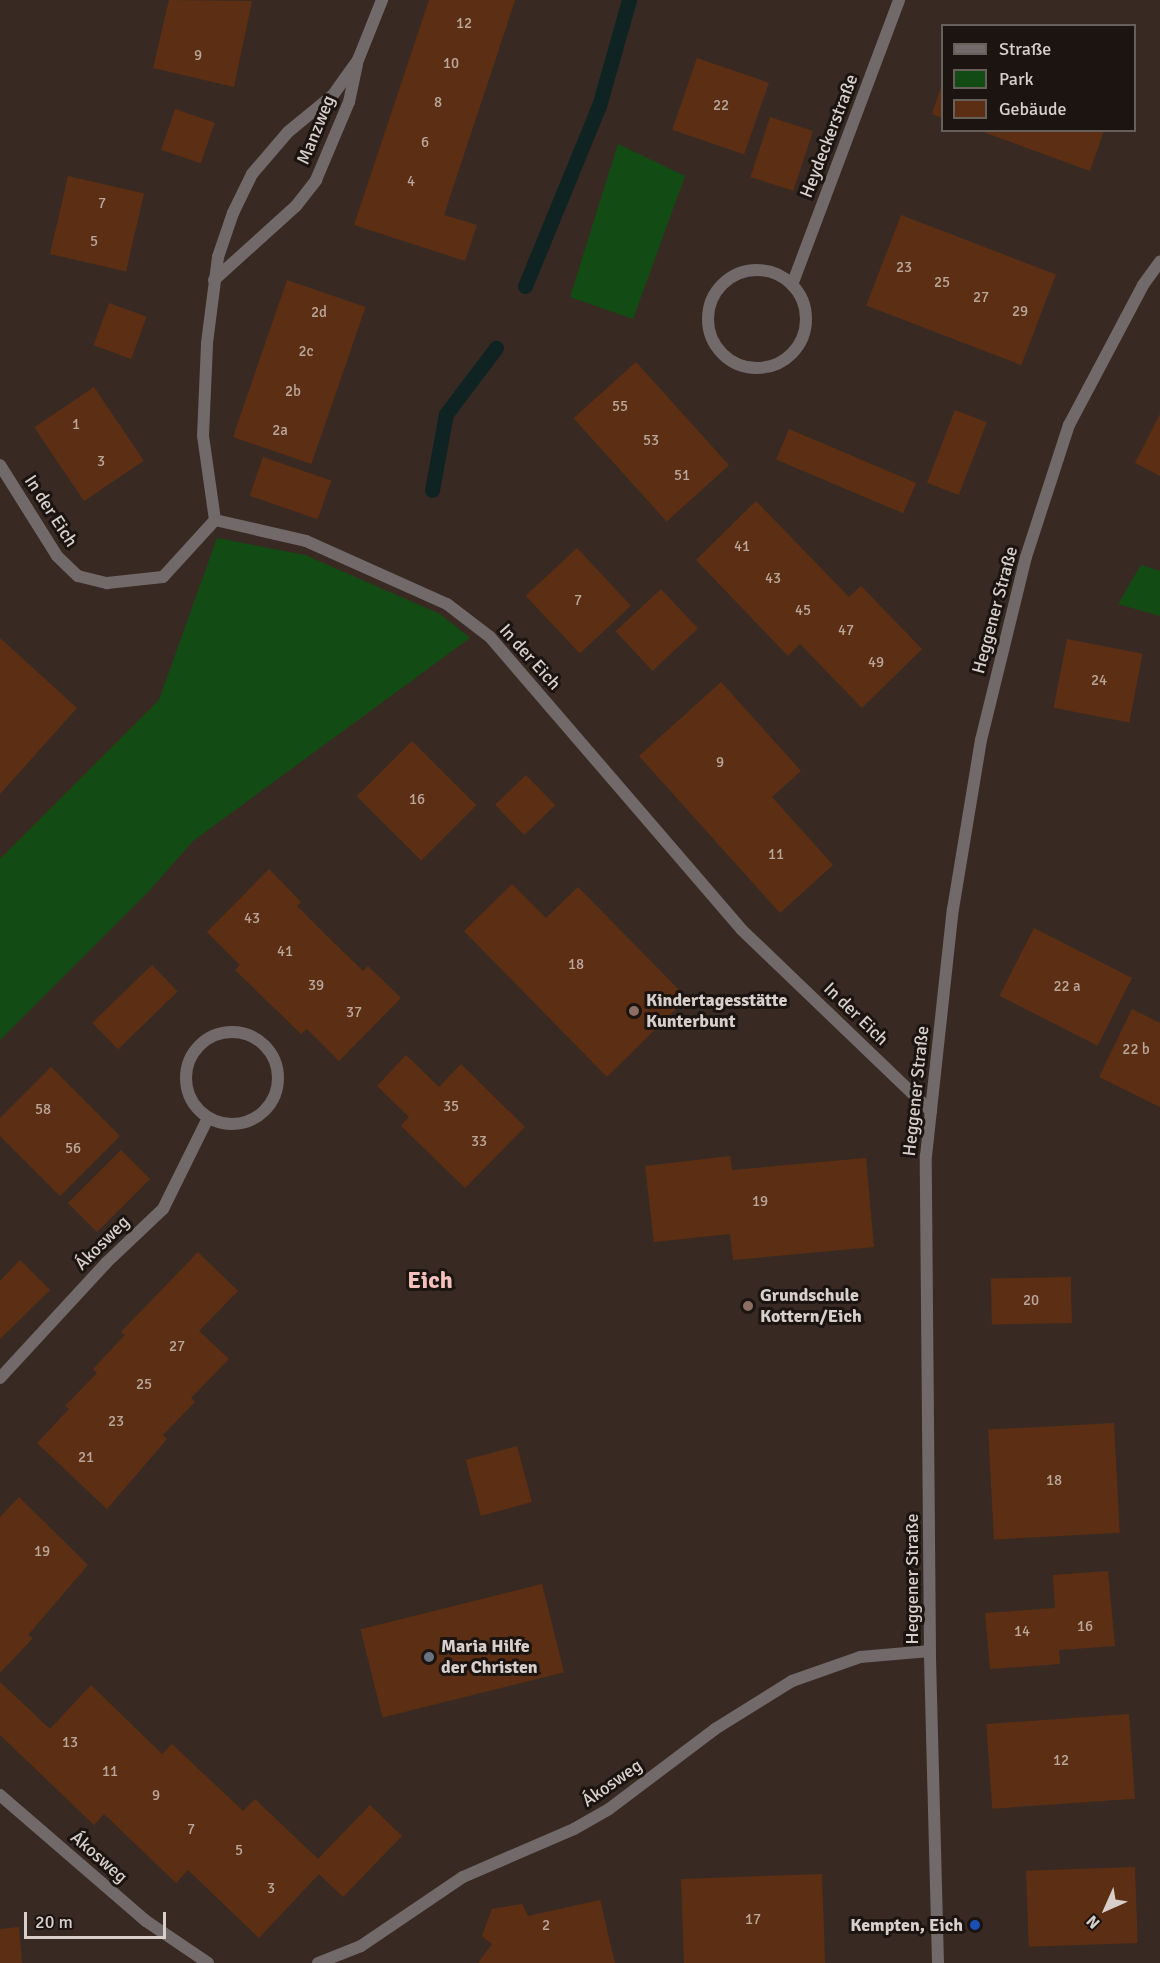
<!DOCTYPE html>
<meta charset="utf-8">
<style>
body{margin:0}
#map{position:relative;width:1160px;height:1963px;overflow:hidden;background:#382a22;font-family:Signika,sans-serif}
div>[style]{position:absolute}
.green>*{inset:0;background:#124c14}
.stream>*{height:15px;margin:-7.5px;padding:0 7.5px;transform-origin:7.5px;border-radius:7.5px;background:#0f2323}
.building>*{inset:0;background:#5c2f14;transform-origin:0 0}
.minor>*{height:12px;margin:-6px;padding:0 6px;transform-origin:6px;border-radius:6px;background:#72696a}
.minor>.ring{margin:-6px;padding:0;box-sizing:content-box;background:none;border:12px solid #72696a;border-radius:50%}
.tertiary>*{height:12px;margin:-6px;padding:0 6px;transform-origin:6px;border-radius:6px;background:#72696a}
.dots>*{width:16px;height:16px;translate:-50% -50%;box-sizing:border-box;border:3px solid #1b1410;border-radius:50%}
span{translate:-50% -50%;white-space:nowrap;text-align:center;line-height:1.15;-webkit-text-stroke:6px #1b1410;paint-order:stroke}
.number-label{font-size:15px;color:#baa79c}
.number-label span{-webkit-text-stroke-width:0}
.street-label{font-size:18px;color:#d9cfca}
.poi-label{font-size:18px;color:#d9cfca;font-weight:700}
.left{translate:0 -50%;text-align:left}
.right{translate:-100% -50%;text-align:right}
.district-label{font-size:24px;color:#f4c0bb;font-weight:700}
.legend{position:absolute;left:941px;top:24px;width:195px;height:108px;box-sizing:border-box;background:#1b1410;border:2px solid #675f5a;margin:0;padding:8px 10px;list-style:none;font-size:18px;color:#d9cfca}
.legend li{display:flex;align-items:center;gap:12px;height:30px}
.legend b{width:30px;border:2px solid #675f5a}
.north{position:absolute;left:1076px;top:1879px;width:60px;height:60px;-webkit-text-stroke:4px #1b1410;paint-order:stroke;rotate:225deg;font-size:16px;font-weight:700;line-height:24px;text-align:center;color:#d9cfca}
.north::after{content:'';display:block;margin:auto;width:21px;height:27px;background:#d9cfca;clip-path:polygon(50% 0,100% 100%,50% 72%,0 100%)}
.scale{position:absolute;left:24px;top:1912px;width:142px;height:27px;box-sizing:border-box;border:3px solid #d9cfca;border-top:0;padding-left:8px;font-size:18px;line-height:21px;white-space:nowrap;color:#d9cfca;-webkit-text-stroke:4px #1b1410;paint-order:stroke}
</style>
<div id="map">
<div class="green">
<i style="clip-path:polygon(618px 144px,685px 176px,633px 319px,570px 297px)"></i>
<i style="clip-path:polygon(217px 538px,305px 555px,440px 614px,470px 638px,193px 841px,149px 891px,0 1040px,0 859px,159px 700px)"></i>
<i style="clip-path:polygon(1141px 565px,1160px 571px,1160px 616px,1118px 604px)"></i>
</div>
<div class="stream">
<i style="left:525px;top:286px;width:195px;rotate:-67.7deg"></i>
<i style="left:599px;top:106px;width:110px;rotate:-74.2deg"></i>
<i style="left:432px;top:490px;width:77px;rotate:-79.6deg"></i>
<i style="left:446px;top:414px;width:83px;rotate:-52.9deg"></i>
</div>
<div class="building">
<i style="clip-path:polygon(169px 0,252px 1px,234px 87px,153px 68px)"></i>
<i style="clip-path:polygon(429px 0,515px 0,444px 215px,477px 225px,465px 261px,354px 225px)"></i>
<i style="left:697px;top:58px;width:76px;height:76px;rotate:19deg"></i>
<i style="clip-path:polygon(942px 84px,942px 118px,932px 114px)"></i>
<i style="left:175px;top:109px;width:42px;height:43px;rotate:19deg"></i>
<i style="left:770px;top:117px;width:45px;height:63px;rotate:18deg"></i>
<i style="clip-path:polygon(978px 130px,1104px 130px,1090px 171px)"></i>
<i style="left:68px;top:176px;width:78px;height:80px;rotate:13deg"></i>
<i style="left:901px;top:215px;width:166px;height:97px;rotate:21deg"></i>
<i style="left:287px;top:280px;width:83px;height:166px;rotate:19deg"></i>
<i style="left:109px;top:303px;width:40px;height:45px;rotate:20deg"></i>
<i style="left:636px;top:362px;width:139px;height:84px;rotate:48deg"></i>
<i style="left:94px;top:387px;width:89px;height:72px;rotate:56deg"></i>
<i style="left:955px;top:410px;width:34px;height:78px;rotate:21deg"></i>
<i style="clip-path:polygon(1160px 414px,1160px 476px,1135px 463px)"></i>
<i style="left:789px;top:429px;width:138px;height:33px;rotate:23deg"></i>
<i style="left:263px;top:457px;width:72px;height:41px;rotate:19deg"></i>
<i style="clip-path:polygon(756px 501px,849px 597px,861px 586px,922px 649px,862px 708px,800px 644px,788px 656px,696px 560px)"></i>
<i style="left:577px;top:548px;width:79px;height:70px;rotate:47deg"></i>
<i style="left:661px;top:589px;width:54px;height:62px;rotate:47deg"></i>
<i style="clip-path:polygon(0 638px,77px 708px,0 794px)"></i>
<i style="left:1067px;top:639px;width:77px;height:70px;rotate:11deg"></i>
<i style="clip-path:polygon(721px 682px,801px 771px,772px 797px,833px 865px,780px 913px,639px 756px)"></i>
<i style="left:412px;top:741px;width:91px;height:78px;rotate:45deg"></i>
<i style="left:526px;top:775px;width:42px;height:43px;rotate:46deg"></i>
<i style="clip-path:polygon(269px 869px,301px 902px,297px 906px,330px 939px,363px 971px,368px 966px,401px 998px,339px 1061px,307px 1029px,301px 1034px,235px 970px,240px 965px,207px 932px)"></i>
<i style="clip-path:polygon(512px 884px,546px 918px,578px 887px,687px 998px,607px 1077px,464px 931px)"></i>
<i style="left:1034px;top:928px;width:110px;height:76px;rotate:27deg"></i>
<i style="left:152px;top:965px;width:37px;height:83px;rotate:46deg"></i>
<i style="clip-path:polygon(1132px 1009px,1160px 1023px,1160px 1107px,1099px 1077px)"></i>
<i style="clip-path:polygon(406px 1055px,439px 1087px,461px 1064px,525px 1127px,465px 1188px,401px 1126px,409px 1117px,377px 1086px)"></i>
<i style="clip-path:polygon(51px 1067px,120px 1136px,60px 1196px,0 1136px,0 1118px)"></i>
<i style="left:121px;top:1150px;width:41px;height:75px;rotate:45deg"></i>
<i style="clip-path:polygon(730px 1156px,732px 1170px,866px 1158px,874px 1247px,733px 1260px,730px 1234px,654px 1242px,645px 1166px)"></i>
<i style="clip-path:polygon(198px 1252px,238px 1291px,199px 1331px,229px 1359px,191px 1398px,195px 1402px,163px 1435px,167px 1439px,107px 1509px,37px 1443px,69px 1409px,65px 1406px,97px 1373px,93px 1369px,125px 1335px,121px 1332px)"></i>
<i style="clip-path:polygon(20px 1260px,50px 1290px,0 1339px,0 1281px)"></i>
<i style="left:1071px;top:1277px;width:46px;height:80px;rotate:89deg"></i>
<i style="left:1114px;top:1423px;width:110px;height:126px;rotate:87deg"></i>
<i style="left:517px;top:1446px;width:58px;height:53px;rotate:75deg"></i>
<i style="clip-path:polygon(19px 1497px,88px 1565px,28px 1635px,33px 1638px,0 1673px,0 1517px)"></i>
<i style="clip-path:polygon(1108px 1571px,1115px 1646px,1059px 1650px,1060px 1664px,990px 1669px,985px 1613px,1055px 1608px,1053px 1575px)"></i>
<i style="left:542px;top:1584px;width:91px;height:187px;rotate:76deg"></i>
<i style="clip-path:polygon(0 1682px,50px 1729px,91px 1685px,162px 1754px,172px 1744px,243px 1811px,255px 1799px,318px 1859px,370px 1805px,402px 1836px,343px 1897px,319px 1874px,259px 1938px,188px 1870px,176px 1883px,104px 1814px,94px 1825px,0 1735px)"></i>
<i style="left:1129px;top:1714px;width:85px;height:143px;rotate:86deg"></i>
<i style="left:1135px;top:1867px;width:76px;height:109px;rotate:88deg"></i>
<i style="left:822px;top:1874px;width:89px;height:141px;rotate:88deg"></i>
<i style="clip-path:polygon(600px 1900px,615px 1963px,478px 1963px,492px 1944px,482px 1936px,492px 1909px,522px 1904px,528px 1916px)"></i>
<i style="clip-path:polygon(19px 1927px,22px 1963px,0 1963px,0 1929px)"></i>
</div>
<div class="minor">
<i class="ring" style="left:708px;top:270px;width:86px;height:86px"></i>
<i style="left:214px;top:280px;width:110px;rotate:-42.1deg"></i>
<i style="left:296px;top:206px;width:33px;rotate:-52deg"></i>
<i style="left:316px;top:180px;width:85px;rotate:-67.1deg"></i>
<i style="left:349px;top:102px;width:38px;rotate:-78deg"></i>
<i style="left:792px;top:285px;width:304px;rotate:-69.4deg"></i>
<i style="left:0;top:465px;width:107px;rotate:57.9deg"></i>
<i style="left:57px;top:556px;width:29px;rotate:44deg"></i>
<i style="left:78px;top:576px;width:30px;rotate:14deg"></i>
<i style="left:107px;top:583px;width:56px;rotate:-6.1deg"></i>
<i style="left:163px;top:577px;width:77px;rotate:-47.6deg"></i>
<i style="left:215px;top:520px;width:93px;rotate:13deg"></i>
<i style="left:306px;top:541px;width:154px;rotate:24.1deg"></i>
<i style="left:447px;top:604px;width:54px;rotate:37.5deg"></i>
<i style="left:490px;top:637px;width:386px;rotate:49.3deg"></i>
<i style="left:742px;top:930px;width:262px;rotate:43.8deg"></i>
<i style="left:215px;top:520px;width:85px;rotate:-98.1deg"></i>
<i style="left:203px;top:436px;width:93px;rotate:-87.5deg"></i>
<i style="left:207px;top:343px;width:87px;rotate:-82.7deg"></i>
<i style="left:218px;top:257px;width:46px;rotate:-71.2deg"></i>
<i style="left:233px;top:213px;width:43px;rotate:-64deg"></i>
<i style="left:252px;top:174px;width:55px;rotate:-49.4deg"></i>
<i style="left:288px;top:132px;width:58px;rotate:-39.4deg"></i>
<i style="left:333px;top:95px;width:43px;rotate:-54.5deg"></i>
<i style="left:358px;top:60px;width:65px;rotate:-68.2deg"></i>
<i class="ring" style="left:186px;top:1032px;width:80px;height:80px"></i>
<i style="left:0;top:1378px;width:156px;rotate:-47.3deg"></i>
<i style="left:106px;top:1263px;width:79px;rotate:-43.5deg"></i>
<i style="left:163px;top:1209px;width:102px;rotate:-63.7deg"></i>
<i style="left:0;top:1795px;width:193px;rotate:40.8deg"></i>
<i style="left:146px;top:1921px;width:75px;rotate:34.1deg"></i>
<i style="left:318px;top:1963px;width:46px;rotate:-21.6deg"></i>
<i style="left:361px;top:1946px;width:123px;rotate:-34.1deg"></i>
<i style="left:463px;top:1877px;width:121px;rotate:-23.4deg"></i>
<i style="left:574px;top:1829px;width:40px;rotate:-29.7deg"></i>
<i style="left:609px;top:1809px;width:133px;rotate:-37deg"></i>
<i style="left:715px;top:1729px;width:91px;rotate:-31.9deg"></i>
<i style="left:792px;top:1681px;width:72px;rotate:-19.4deg"></i>
<i style="left:860px;top:1657px;width:70px;rotate:-4.9deg"></i>
</div>
<div class="tertiary">
<i style="left:938px;top:1963px;width:312px;rotate:-91.5deg"></i>
<i style="left:930px;top:1651px;width:495px;rotate:-90.5deg"></i>
<i style="left:926px;top:1156px;width:248px;rotate:-83.8deg"></i>
<i style="left:953px;top:909px;width:171px;rotate:-80.6deg"></i>
<i style="left:981px;top:740px;width:188px;rotate:-76.2deg"></i>
<i style="left:1026px;top:557px;width:139px;rotate:-72deg"></i>
<i style="left:1069px;top:425px;width:158px;rotate:-62.1deg"></i>
<i style="left:1143px;top:285px;width:29px;rotate:-54deg"></i>
</div>
<div class="dots">
<i style="left:634px;top:1011px;background:#8d6e63"></i>
<i style="left:748px;top:1306px;background:#8d6e63"></i>
<i style="left:429px;top:1657px;background:#6b7280"></i>
<i style="left:975px;top:1925px;background:#1a4fb4"></i>
</div>
<div class="number-label">
<span style="left:464px;top:24px">12</span>
<span style="left:198px;top:56px">9</span>
<span style="left:451px;top:64px">10</span>
<span style="left:438px;top:103px">8</span>
<span style="left:721px;top:106px">22</span>
<span style="left:425px;top:143px">6</span>
<span style="left:411px;top:182px">4</span>
<span style="left:102px;top:204px">7</span>
<span style="left:94px;top:242px">5</span>
<span style="left:904px;top:268px">23</span>
<span style="left:942px;top:283px">25</span>
<span style="left:981px;top:298px">27</span>
<span style="left:1020px;top:312px">29</span>
<span style="left:319px;top:313px">2d</span>
<span style="left:306px;top:352px">2c</span>
<span style="left:293px;top:392px">2b</span>
<span style="left:620px;top:407px">55</span>
<span style="left:76px;top:425px">1</span>
<span style="left:280px;top:431px">2a</span>
<span style="left:651px;top:441px">53</span>
<span style="left:101px;top:462px">3</span>
<span style="left:682px;top:476px">51</span>
<span style="left:742px;top:547px">41</span>
<span style="left:773px;top:579px">43</span>
<span style="left:578px;top:601px">7</span>
<span style="left:803px;top:611px">45</span>
<span style="left:846px;top:631px">47</span>
<span style="left:876px;top:663px">49</span>
<span style="left:1099px;top:681px">24</span>
<span style="left:720px;top:763px">9</span>
<span style="left:417px;top:800px">16</span>
<span style="left:776px;top:855px">11</span>
<span style="left:252px;top:919px">43</span>
<span style="left:285px;top:952px">41</span>
<span style="left:576px;top:965px">18</span>
<span style="left:316px;top:986px">39</span>
<span style="left:1067px;top:987px">22 a</span>
<span style="left:354px;top:1013px">37</span>
<span style="left:1136px;top:1050px">22 b</span>
<span style="left:451px;top:1107px">35</span>
<span style="left:43px;top:1110px">58</span>
<span style="left:479px;top:1142px">33</span>
<span style="left:73px;top:1149px">56</span>
<span style="left:760px;top:1202px">19</span>
<span style="left:1031px;top:1301px">20</span>
<span style="left:177px;top:1347px">27</span>
<span style="left:144px;top:1385px">25</span>
<span style="left:116px;top:1422px">23</span>
<span style="left:86px;top:1458px">21</span>
<span style="left:1054px;top:1481px">18</span>
<span style="left:42px;top:1552px">19</span>
<span style="left:1085px;top:1627px">16</span>
<span style="left:1022px;top:1632px">14</span>
<span style="left:70px;top:1743px">13</span>
<span style="left:1061px;top:1761px">12</span>
<span style="left:110px;top:1772px">11</span>
<span style="left:156px;top:1796px">9</span>
<span style="left:191px;top:1830px">7</span>
<span style="left:239px;top:1851px">5</span>
<span style="left:271px;top:1889px">3</span>
<span style="left:753px;top:1920px">17</span>
<span style="left:546px;top:1926px">2</span>
</div>
<div class="street-label">
<span style="left:316px;top:130px;rotate:-68deg">Manzweg</span>
<span style="left:829px;top:136px;rotate:-69deg">Heydeckerstraße</span>
<span style="left:51px;top:511px;rotate:57deg">In der Eich</span>
<span style="left:995px;top:610px;rotate:-75deg">Heggener Straße</span>
<span style="left:530px;top:657px;rotate:48deg">In der Eich</span>
<span style="left:856px;top:1014px;rotate:44deg">In der Eich</span>
<span style="left:916px;top:1091px;rotate:-84deg">Heggener Straße</span>
<span style="left:102px;top:1243px;rotate:-45deg">Ákosweg</span>
<span style="left:912px;top:1579px;rotate:-90deg">Heggener Straße</span>
<span style="left:612px;top:1783px;rotate:-35deg">Ákosweg</span>
<span style="left:99px;top:1857px;rotate:41deg">Ákosweg</span>
</div>
<div class="poi-label">
<span class="left" style="left:646px;top:1011px">Kindertagesstätte<br>Kunterbunt</span>
<span class="left" style="left:760px;top:1306px">Grundschule<br>Kottern/Eich</span>
<span class="left" style="left:441px;top:1657px">Maria Hilfe<br>der Christen</span>
<span class="right" style="left:963px;top:1925px">Kempten, Eich</span>
</div>
<div class="district-label">
<span style="left:430px;top:1281px">Eich</span>
</div>
<ul class="legend">
<li><b style="height:8px;background:#72696a"></b>Straße</li>
<li><b style="height:16px;background:#124c14"></b>Park</li>
<li><b style="height:16px;background:#5c2f14"></b>Gebäude</li>
</ul>
<div class="north">N</div>
<div class="scale">20 m</div>
</div>
